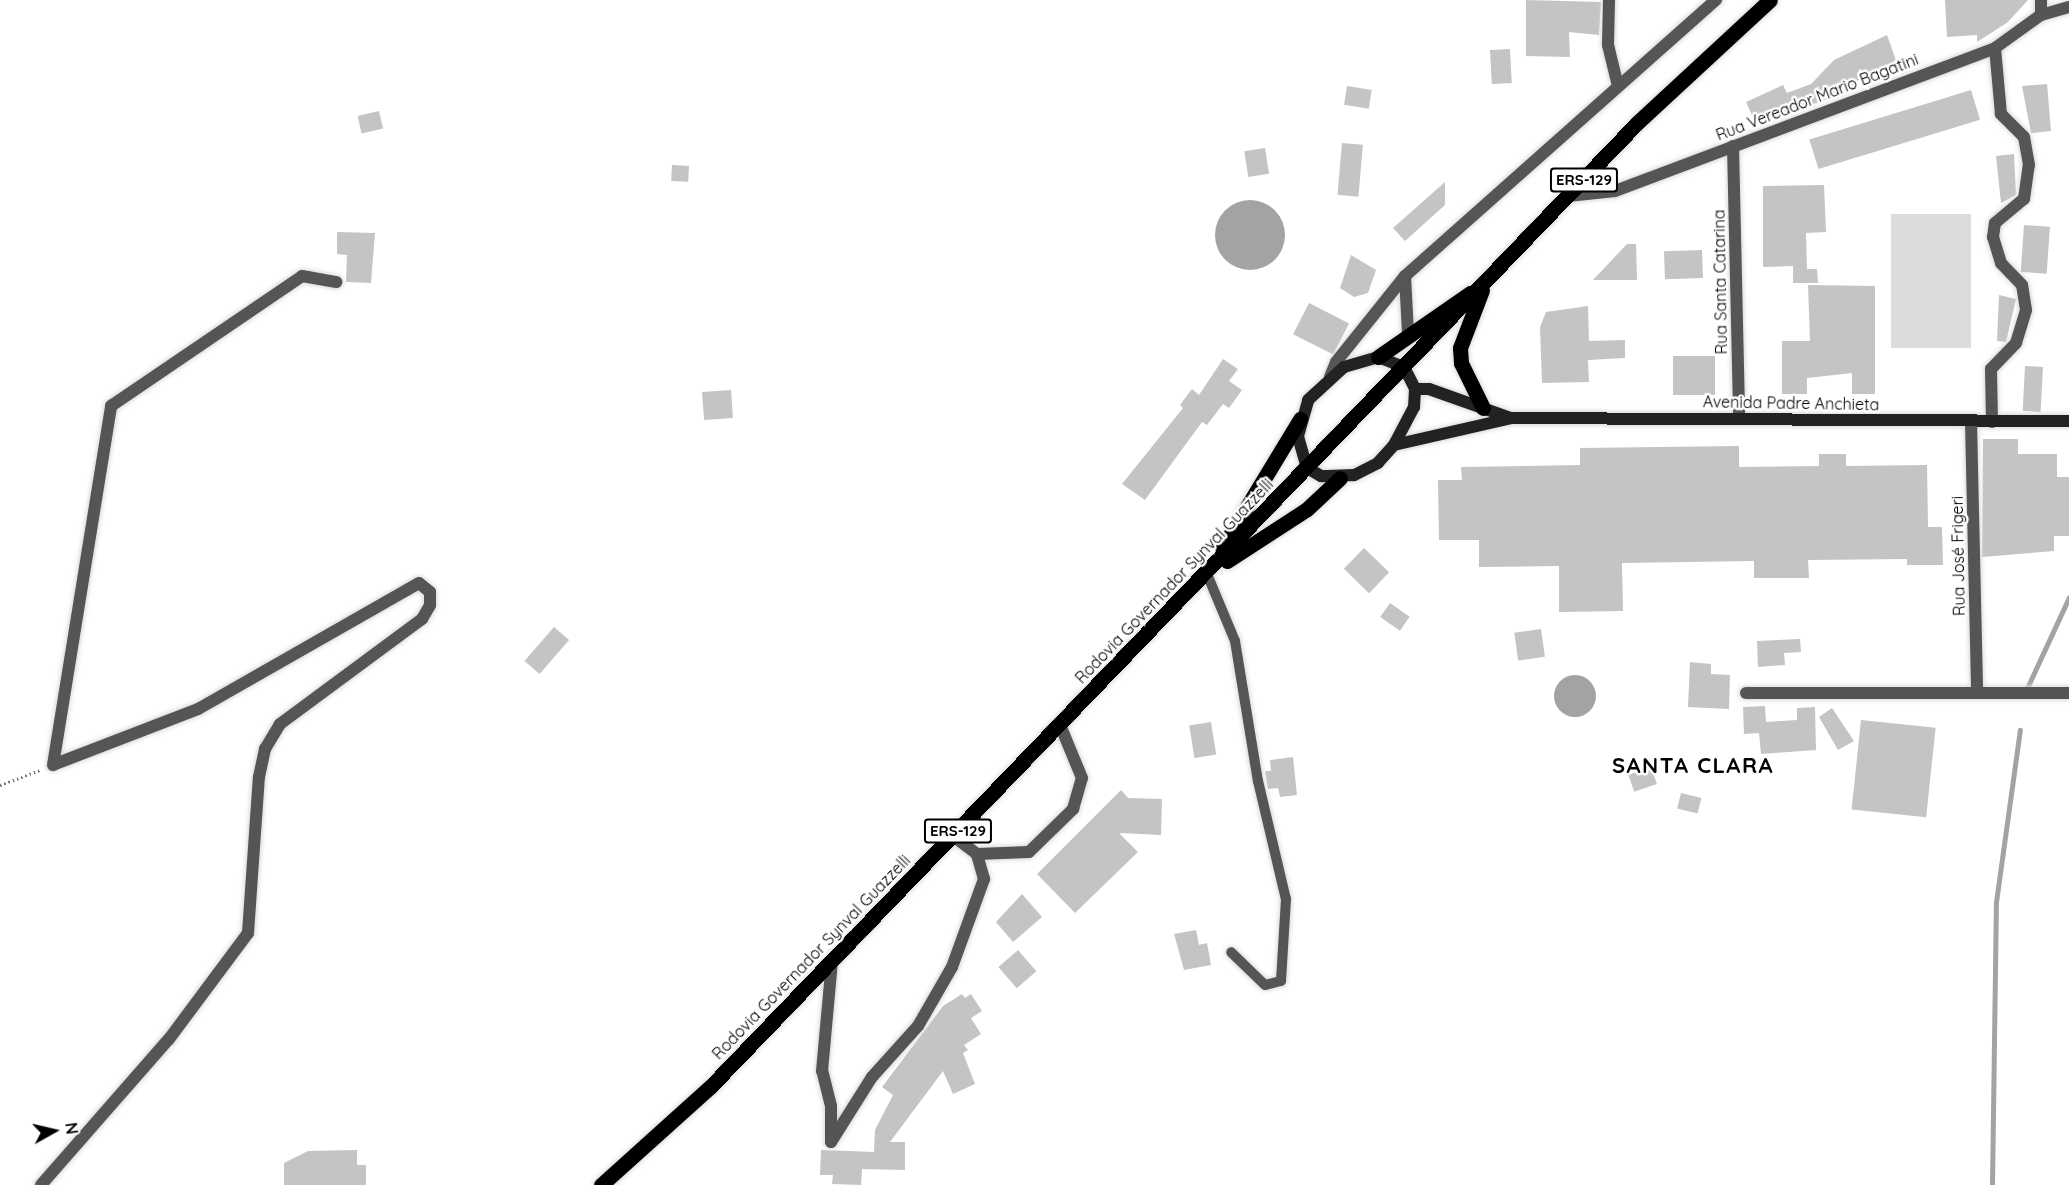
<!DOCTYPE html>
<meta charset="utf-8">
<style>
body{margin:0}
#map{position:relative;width:2069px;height:1185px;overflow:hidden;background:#fff;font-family:Quicksand,sans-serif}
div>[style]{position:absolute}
.green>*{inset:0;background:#dcdcdc;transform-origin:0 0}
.water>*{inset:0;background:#a3a3a3}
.round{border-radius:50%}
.stream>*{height:5px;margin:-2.5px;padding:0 2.5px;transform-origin:2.5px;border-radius:2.5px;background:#a3a3a3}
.building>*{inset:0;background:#c4c4c4;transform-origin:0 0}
.path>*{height:3px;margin-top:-1.5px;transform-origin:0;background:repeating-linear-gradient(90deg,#777 0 1.5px,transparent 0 4.5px)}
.roads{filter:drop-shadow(0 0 2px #dbdbdb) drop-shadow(0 0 2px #dbdbdb)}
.lane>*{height:10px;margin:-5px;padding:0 5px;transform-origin:5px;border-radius:5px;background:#555}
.street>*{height:12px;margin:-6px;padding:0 6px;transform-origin:6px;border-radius:6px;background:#555}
.secondary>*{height:12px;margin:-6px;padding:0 6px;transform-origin:6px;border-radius:6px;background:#222}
.primary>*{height:15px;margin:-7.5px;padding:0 7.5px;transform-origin:7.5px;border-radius:7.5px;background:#000}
span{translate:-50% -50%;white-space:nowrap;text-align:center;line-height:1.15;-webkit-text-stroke:5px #fff;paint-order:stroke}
.shield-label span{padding:2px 4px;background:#fff;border:2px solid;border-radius:4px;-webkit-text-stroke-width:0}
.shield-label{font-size:15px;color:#000;font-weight:700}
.street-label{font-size:16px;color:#000}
.district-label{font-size:22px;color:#000;font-weight:700;letter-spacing:1.5px}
.north{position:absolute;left:24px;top:1101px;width:60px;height:60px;-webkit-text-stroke:4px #fff;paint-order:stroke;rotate:82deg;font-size:16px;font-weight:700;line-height:24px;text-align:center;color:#000}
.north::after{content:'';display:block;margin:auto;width:21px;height:27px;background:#000;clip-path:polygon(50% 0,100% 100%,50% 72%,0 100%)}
</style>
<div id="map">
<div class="green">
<div style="left:1971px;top:214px;width:134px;height:80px;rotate:90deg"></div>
</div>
<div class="water">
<div class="round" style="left:1215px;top:200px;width:70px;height:70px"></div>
<div class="round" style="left:1554px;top:675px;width:42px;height:42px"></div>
</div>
<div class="stream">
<div style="left:2027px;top:688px;width:100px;rotate:-65.2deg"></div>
<div style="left:1992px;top:1185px;width:283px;rotate:-89.2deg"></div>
<div style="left:1996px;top:902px;width:174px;rotate:-82.1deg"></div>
</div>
<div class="building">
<div style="clip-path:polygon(1526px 0,1601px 2px,1599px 35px,1569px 32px,1570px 57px,1526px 56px)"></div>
<div style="clip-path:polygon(1945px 0,2028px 0,2008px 22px,1977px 42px,1977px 35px,1947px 37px)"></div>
<div style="clip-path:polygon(1887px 35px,1898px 66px,1854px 82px,1856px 89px,1756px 124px,1746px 102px,1783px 85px,1787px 93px,1811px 84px,1834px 60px)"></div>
<div style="left:1510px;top:49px;width:34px;height:20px;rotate:87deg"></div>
<div style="clip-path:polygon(2047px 84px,2051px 131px,2031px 133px,2022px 86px)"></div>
<div style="left:1347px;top:86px;width:25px;height:19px;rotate:9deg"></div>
<div style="left:1971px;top:90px;width:31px;height:169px;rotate:73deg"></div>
<div style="left:379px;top:111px;width:18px;height:22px;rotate:77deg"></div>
<div style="left:1342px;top:143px;width:21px;height:52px;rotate:5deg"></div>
<div style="left:1265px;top:148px;width:26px;height:21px;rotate:81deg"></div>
<div style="clip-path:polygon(2014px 154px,2016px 195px,2001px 203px,1996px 156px)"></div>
<div style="left:672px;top:165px;width:17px;height:16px;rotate:3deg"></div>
<div style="clip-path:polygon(1445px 182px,1445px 205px,1405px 241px,1393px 228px)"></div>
<div style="clip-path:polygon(1824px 185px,1826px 232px,1806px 233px,1807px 269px,1817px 269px,1818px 283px,1793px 283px,1793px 266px,1763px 267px,1763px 186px)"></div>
<div style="left:2024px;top:225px;width:26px;height:47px;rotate:4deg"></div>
<div style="clip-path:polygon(337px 232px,375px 233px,371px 283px,346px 282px,347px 255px,337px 254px)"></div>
<div style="clip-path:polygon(1627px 244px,1636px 244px,1637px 280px,1593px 280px)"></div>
<div style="left:1702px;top:250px;width:28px;height:38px;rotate:88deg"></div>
<div style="clip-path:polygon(1351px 255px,1376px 270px,1368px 293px,1354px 297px,1340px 288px)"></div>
<div style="clip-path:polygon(1808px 285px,1875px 286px,1875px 394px,1852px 394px,1852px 373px,1807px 378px,1807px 394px,1782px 394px,1782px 341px,1810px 341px)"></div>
<div style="clip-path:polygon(1999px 295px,2016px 299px,2006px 342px,1997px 341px)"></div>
<div style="left:1309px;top:303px;width:45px;height:35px;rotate:27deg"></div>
<div style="clip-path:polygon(1588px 306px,1589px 341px,1625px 340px,1625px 358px,1588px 360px,1589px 382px,1542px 383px,1540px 327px,1546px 312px)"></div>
<div style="left:1715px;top:356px;width:39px;height:42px;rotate:90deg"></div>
<div style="clip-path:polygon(1223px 359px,1238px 369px,1229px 381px,1242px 390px,1229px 408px,1223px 404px,1207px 425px,1202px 422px,1145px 500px,1122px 484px,1183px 408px,1180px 405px,1192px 389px,1199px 395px)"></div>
<div style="left:2025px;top:366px;width:18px;height:45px;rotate:3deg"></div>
<div style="left:731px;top:390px;width:28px;height:29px;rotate:86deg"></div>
<div style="clip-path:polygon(1983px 439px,2018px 439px,2018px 454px,2057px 454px,2057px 477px,2069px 477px,2069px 536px,2054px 536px,2054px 551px,1982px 557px)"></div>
<div style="clip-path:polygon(1739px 446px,1739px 467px,1819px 466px,1819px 454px,1846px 454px,1846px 466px,1927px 465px,1928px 527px,1942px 527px,1943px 565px,1907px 565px,1907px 559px,1808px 560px,1809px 578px,1754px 578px,1754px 561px,1622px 563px,1623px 611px,1559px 612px,1559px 566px,1479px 567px,1479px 540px,1439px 540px,1438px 480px,1462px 480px,1461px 467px,1580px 465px,1580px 448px)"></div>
<div style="left:1364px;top:548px;width:35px;height:29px;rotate:44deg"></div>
<div style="left:1390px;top:603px;width:24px;height:17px;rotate:35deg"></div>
<div style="left:554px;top:627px;width:20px;height:45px;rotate:41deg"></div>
<div style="left:1541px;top:629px;width:28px;height:27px;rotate:82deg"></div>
<div style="clip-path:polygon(1800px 639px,1801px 652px,1784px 653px,1785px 665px,1758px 667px,1757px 641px)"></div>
<div style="clip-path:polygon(1690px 662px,1711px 664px,1711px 674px,1730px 675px,1729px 709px,1688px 707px)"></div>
<div style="clip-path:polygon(1765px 706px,1766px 722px,1797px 720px,1797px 708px,1815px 707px,1816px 750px,1761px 754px,1759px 733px,1744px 734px,1743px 707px)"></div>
<div style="clip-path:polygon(1832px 708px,1854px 741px,1838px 750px,1819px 717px)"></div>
<div style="left:1861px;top:720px;width:75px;height:90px;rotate:6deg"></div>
<div style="left:1211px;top:722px;width:33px;height:22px;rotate:81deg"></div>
<div style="clip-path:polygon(1293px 757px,1297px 795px,1280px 797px,1278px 788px,1268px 789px,1265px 771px,1271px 771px,1270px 760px)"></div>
<div style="left:1651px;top:767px;width:18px;height:24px;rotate:71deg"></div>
<div style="clip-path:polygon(1121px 790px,1128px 798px,1162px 799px,1161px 835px,1119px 833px,1138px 852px,1075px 913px,1037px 874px)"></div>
<div style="left:1681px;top:793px;width:21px;height:16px;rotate:14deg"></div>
<div style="clip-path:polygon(1022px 894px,1042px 917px,1013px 942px,996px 922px)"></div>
<div style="clip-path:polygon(1196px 930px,1199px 945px,1207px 943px,1211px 965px,1184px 970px,1174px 934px)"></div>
<div style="left:1018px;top:950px;width:28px;height:26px;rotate:49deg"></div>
<div style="clip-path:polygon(962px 994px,965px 998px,971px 994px,982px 1011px,971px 1018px,981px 1034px,964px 1045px,968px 1050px,963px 1053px,975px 1084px,953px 1094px,943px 1071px,890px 1142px,905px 1142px,905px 1170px,862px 1169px,861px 1185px,832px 1184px,833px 1175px,820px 1175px,821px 1150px,874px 1152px,875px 1130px,893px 1095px,882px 1087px,943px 1006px)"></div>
<div style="clip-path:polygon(357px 1150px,357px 1165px,366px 1165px,366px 1185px,284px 1185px,284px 1163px,308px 1151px)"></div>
</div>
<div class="path">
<div style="left:0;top:785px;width:43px;rotate:-20.6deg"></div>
</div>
<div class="roads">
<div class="lane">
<div style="left:1207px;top:574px;width:73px;rotate:67.3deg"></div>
<div style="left:1235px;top:641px;width:142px;rotate:80.7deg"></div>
<div style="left:1258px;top:781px;width:121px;rotate:76.7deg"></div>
<div style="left:1286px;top:899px;width:82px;rotate:93.5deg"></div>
<div style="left:1281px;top:981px;width:16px;rotate:166deg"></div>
<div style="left:1265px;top:985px;width:47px;rotate:-135.9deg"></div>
</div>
<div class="street">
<div style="left:1609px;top:0;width:45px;rotate:91.3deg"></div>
<div style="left:1608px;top:45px;width:42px;rotate:76.3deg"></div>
<div style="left:2041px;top:15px;width:15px;rotate:-90deg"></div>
<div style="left:1733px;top:146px;width:272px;rotate:88.7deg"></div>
<div style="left:1568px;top:196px;width:47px;rotate:-6.1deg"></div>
<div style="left:1615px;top:191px;width:406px;rotate:-20.6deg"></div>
<div style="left:1995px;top:48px;width:57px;rotate:-35.7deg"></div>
<div style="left:2041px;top:15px;width:29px;rotate:-16deg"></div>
<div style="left:1405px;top:276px;width:57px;rotate:87deg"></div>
<div style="left:1330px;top:377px;width:16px;rotate:-68deg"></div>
<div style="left:1336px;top:362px;width:110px;rotate:-51.3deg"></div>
<div style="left:1405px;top:276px;width:416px;rotate:-41.6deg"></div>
<div style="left:1971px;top:422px;width:267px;rotate:88.7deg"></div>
<div style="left:1992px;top:422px;width:53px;rotate:-91.1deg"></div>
<div style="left:1991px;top:369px;width:36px;rotate:-46deg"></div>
<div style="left:2016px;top:343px;width:34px;rotate:-73deg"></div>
<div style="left:2026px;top:310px;width:25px;rotate:-99deg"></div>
<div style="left:2022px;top:285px;width:30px;rotate:-134deg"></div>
<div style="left:2001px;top:263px;width:27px;rotate:-107deg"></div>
<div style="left:1993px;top:237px;width:14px;rotate:-82deg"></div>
<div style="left:1995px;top:223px;width:38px;rotate:-40deg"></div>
<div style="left:2024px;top:199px;width:34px;rotate:-82deg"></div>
<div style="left:2029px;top:165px;width:28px;rotate:-100deg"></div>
<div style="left:2024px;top:137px;width:33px;rotate:-135deg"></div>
<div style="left:2001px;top:114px;width:66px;rotate:-95.2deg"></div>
<div style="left:1746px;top:693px;width:323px"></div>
<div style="left:53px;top:765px;width:364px;rotate:-80.8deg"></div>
<div style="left:111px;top:406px;width:231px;rotate:-34.2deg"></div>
<div style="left:302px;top:276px;width:35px;rotate:10deg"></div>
<div style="left:953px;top:836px;width:30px;rotate:37deg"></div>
<div style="left:977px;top:854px;width:52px;rotate:-2.2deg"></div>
<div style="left:1029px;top:852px;width:62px;rotate:-44.3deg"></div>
<div style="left:1073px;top:809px;width:32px;rotate:-74deg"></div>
<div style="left:1082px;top:778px;width:57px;rotate:-112.5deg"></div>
<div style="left:831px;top:1142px;width:77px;rotate:-57.8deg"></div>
<div style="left:872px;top:1077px;width:69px;rotate:-48deg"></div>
<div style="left:918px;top:1026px;width:68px;rotate:-60deg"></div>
<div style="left:952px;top:967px;width:94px;rotate:-70deg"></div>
<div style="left:984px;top:879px;width:26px;rotate:-106deg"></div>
<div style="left:831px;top:1142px;width:36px;rotate:-90deg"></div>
<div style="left:831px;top:1106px;width:36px;rotate:-104deg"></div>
<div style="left:822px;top:1071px;width:109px;rotate:-84.8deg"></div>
<div style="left:41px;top:1185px;width:194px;rotate:-48.8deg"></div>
<div style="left:169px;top:1039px;width:132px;rotate:-53.3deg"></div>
<div style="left:248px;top:933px;width:156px;rotate:-86deg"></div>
<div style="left:259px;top:777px;width:29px;rotate:-78deg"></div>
<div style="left:265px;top:749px;width:29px;rotate:-59deg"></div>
<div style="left:280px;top:724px;width:177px;rotate:-36.5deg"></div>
<div style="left:422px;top:619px;width:16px;rotate:-60deg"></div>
<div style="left:430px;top:605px;width:13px;rotate:-90deg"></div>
<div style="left:430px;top:592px;width:14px;rotate:-141deg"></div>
<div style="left:419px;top:583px;width:254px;rotate:150.3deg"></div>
<div style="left:198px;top:709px;width:155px;rotate:158.9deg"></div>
</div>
<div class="secondary">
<div style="left:1378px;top:357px;width:28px;rotate:21deg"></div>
<div style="left:1404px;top:367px;width:25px;rotate:63deg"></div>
<div style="left:1415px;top:389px;width:18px;rotate:93deg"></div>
<div style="left:1414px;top:407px;width:43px;rotate:117.8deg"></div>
<div style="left:1394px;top:445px;width:24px;rotate:132deg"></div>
<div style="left:1378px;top:463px;width:27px;rotate:153deg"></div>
<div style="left:1354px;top:475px;width:33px;rotate:178deg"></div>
<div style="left:1321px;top:476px;width:16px;rotate:-150deg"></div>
<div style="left:1307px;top:468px;width:33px;rotate:-106deg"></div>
<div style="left:1298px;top:436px;width:37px;rotate:-74deg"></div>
<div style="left:1308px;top:400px;width:49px;rotate:-42.5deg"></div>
<div style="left:1344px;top:367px;width:35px;rotate:-16deg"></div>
<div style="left:1415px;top:389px;width:14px"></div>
<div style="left:1429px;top:389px;width:87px;rotate:19.5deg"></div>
<div style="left:1394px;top:445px;width:121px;rotate:-12.9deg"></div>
<div style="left:1512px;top:418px;width:557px;rotate:0.31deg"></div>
</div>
<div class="primary">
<div style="left:1482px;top:290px;width:62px;rotate:110.8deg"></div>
<div style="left:1460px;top:348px;width:15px;rotate:86deg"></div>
<div style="left:1461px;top:363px;width:50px;rotate:63.9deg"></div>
<div style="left:1378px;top:357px;width:112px;rotate:-34.8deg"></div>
<div style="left:1222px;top:548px;width:151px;rotate:-58.8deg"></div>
<div style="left:1227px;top:561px;width:95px;rotate:-33deg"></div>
<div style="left:1307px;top:509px;width:45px;rotate:-43.2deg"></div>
<div style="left:601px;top:1185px;width:147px;rotate:-42deg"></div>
<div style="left:710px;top:1087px;width:1337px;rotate:-46.12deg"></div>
<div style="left:1637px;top:123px;width:181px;rotate:-42.8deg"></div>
</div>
</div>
<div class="shield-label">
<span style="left:1584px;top:180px">ERS-129</span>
<span style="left:958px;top:831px">ERS-129</span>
</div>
<div class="street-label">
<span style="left:1817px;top:97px;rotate:-21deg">Rua Vereador Mario Bagatini</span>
<span style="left:1720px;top:282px;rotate:-91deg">Rua Santa Catarina</span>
<span style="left:1791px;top:403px;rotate:1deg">Avenida Padre Anchieta</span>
<span style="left:1958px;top:556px;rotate:-91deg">Rua José Frigeri</span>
<span style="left:1174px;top:581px;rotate:-46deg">Rodovia Governador Synval Guazzelli</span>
<span style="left:811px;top:957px;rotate:-46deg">Rodovia Governador Synval Guazzelli</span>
</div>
<div class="district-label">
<span style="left:1693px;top:766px">SANTA CLARA</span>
</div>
<div class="north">N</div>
</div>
